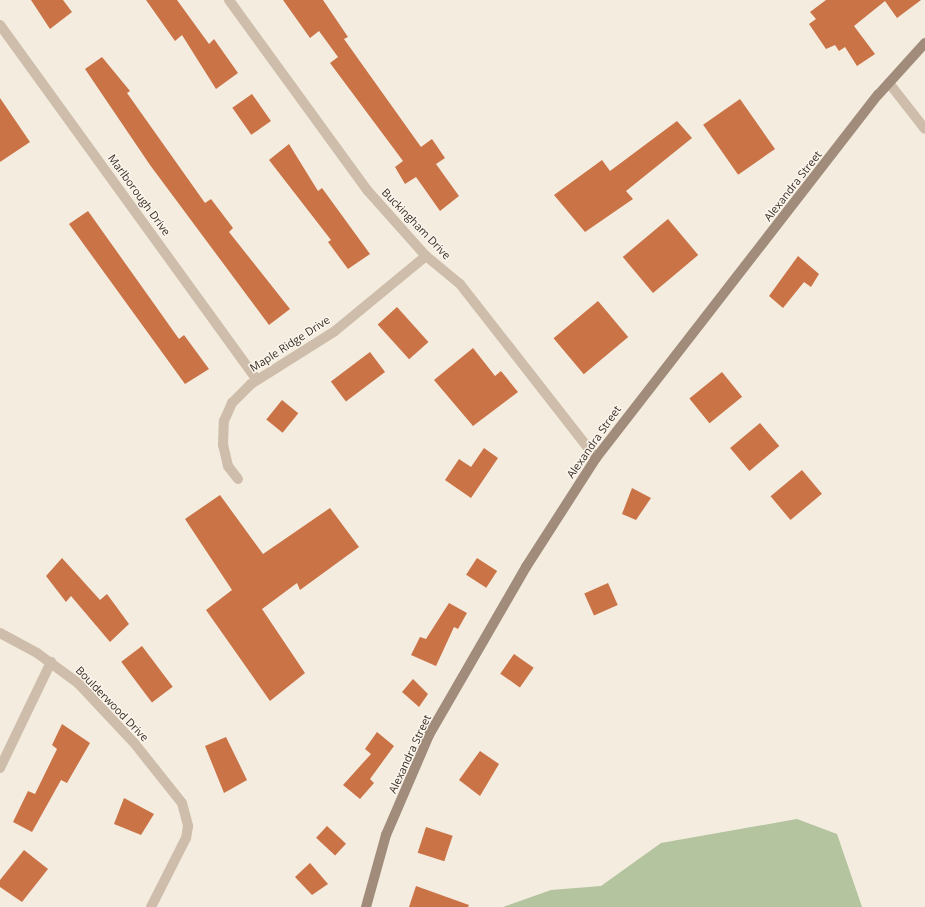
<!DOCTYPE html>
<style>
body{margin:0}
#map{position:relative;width:925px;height:907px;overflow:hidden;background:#f4ecdf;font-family:"Open Sans",sans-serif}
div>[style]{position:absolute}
.green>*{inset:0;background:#b3c49e}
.building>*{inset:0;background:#ca7347;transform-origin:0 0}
.street>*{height:10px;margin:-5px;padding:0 5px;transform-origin:5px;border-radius:5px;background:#cdbdaa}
.secondary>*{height:10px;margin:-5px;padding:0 5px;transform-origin:5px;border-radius:5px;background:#a18c7b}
span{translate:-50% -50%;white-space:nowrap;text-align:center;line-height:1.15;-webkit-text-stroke:3px #fbf5ec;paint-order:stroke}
.street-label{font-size:11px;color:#3a302a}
</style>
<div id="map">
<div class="green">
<div style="clip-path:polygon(797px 819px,837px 834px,862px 907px,503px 907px,551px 890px,601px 886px,661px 843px)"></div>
</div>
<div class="building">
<div style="clip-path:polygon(31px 0,63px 0,72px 12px,50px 29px)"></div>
<div style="clip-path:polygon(146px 0,177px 0,209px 44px,214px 39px,238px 73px,216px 89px,182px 35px,175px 41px)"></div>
<div style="clip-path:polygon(283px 0,323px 0,348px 37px,344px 39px,421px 147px,432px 139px,445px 158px,436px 164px,459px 196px,440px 211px,416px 177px,405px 184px,395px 167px,403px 161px,330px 63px,338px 57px,319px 31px,310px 38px)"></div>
<div style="clip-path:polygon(826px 0,921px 0,897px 18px,885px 1px,854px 26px,875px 54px,857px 66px,845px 47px,839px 51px,835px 45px,826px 49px,809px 24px,816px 19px,810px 12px)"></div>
<div style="clip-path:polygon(102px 57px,130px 91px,127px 93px,205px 203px,211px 199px,233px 228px,229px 232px,290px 309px,269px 325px,150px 165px,85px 69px)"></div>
<div style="left:252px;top:94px;width:33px;height:24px;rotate:55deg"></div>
<div style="clip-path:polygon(0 98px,30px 142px,0 162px)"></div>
<div style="left:740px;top:99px;width:61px;height:45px;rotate:55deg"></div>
<div style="clip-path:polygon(677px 121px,692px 138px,626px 191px,633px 199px,585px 232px,554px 195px,602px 160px,610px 171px)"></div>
<div style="clip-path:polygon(289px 144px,318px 191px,322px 188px,370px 254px,348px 269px,328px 242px,331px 240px,269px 160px)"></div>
<div style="clip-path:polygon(88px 211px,179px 339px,184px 335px,209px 369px,185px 384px,69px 224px)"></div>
<div style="left:668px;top:219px;width:47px;height:59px;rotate:50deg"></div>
<div style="clip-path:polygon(798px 256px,819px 274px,811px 287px,804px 282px,783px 308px,769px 296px)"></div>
<div style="left:598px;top:301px;width:47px;height:58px;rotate:50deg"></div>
<div style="left:397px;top:307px;width:47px;height:26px;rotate:48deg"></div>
<div style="clip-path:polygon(473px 348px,495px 376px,501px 371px,518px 392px,473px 426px,434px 380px)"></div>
<div style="left:370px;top:352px;width:25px;height:49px;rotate:53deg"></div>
<div style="left:722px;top:372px;width:32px;height:42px;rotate:51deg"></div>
<div style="left:282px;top:400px;width:21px;height:25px;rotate:39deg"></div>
<div style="left:760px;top:423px;width:30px;height:39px;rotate:50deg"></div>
<div style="clip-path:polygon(484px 448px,498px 458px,471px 498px,445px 480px,459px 459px,471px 467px)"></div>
<div style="left:802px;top:470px;width:31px;height:41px;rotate:50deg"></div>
<div style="clip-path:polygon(632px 488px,651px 498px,636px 520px,622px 514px)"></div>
<div style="clip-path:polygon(220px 495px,263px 554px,330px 508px,359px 547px,300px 590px,297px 583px,262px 609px,305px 673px,270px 701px,206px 610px,232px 590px,185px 519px)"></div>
<div style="clip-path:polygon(62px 558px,100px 600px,107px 594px,129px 624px,110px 642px,71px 596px,66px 602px,46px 576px)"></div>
<div style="left:477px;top:558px;width:24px;height:20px;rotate:33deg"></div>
<div style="left:608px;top:583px;width:24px;height:26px;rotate:66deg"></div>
<div style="clip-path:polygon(449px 603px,467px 613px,458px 629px,454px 627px,436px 666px,411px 655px,420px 637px,426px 639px)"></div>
<div style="left:142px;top:646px;width:51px;height:26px;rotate:53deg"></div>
<div style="left:514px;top:654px;width:24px;height:24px;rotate:35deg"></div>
<div style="clip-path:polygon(413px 679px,428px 694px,419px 707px,402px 692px)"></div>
<div style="clip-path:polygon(62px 724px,90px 743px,67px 783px,61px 780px,32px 832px,13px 822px,28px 791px,35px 794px,57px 749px,52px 745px)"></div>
<div style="clip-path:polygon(377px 732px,394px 746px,370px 779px,374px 783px,360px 799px,343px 785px,371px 754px,365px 749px)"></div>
<div style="clip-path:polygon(226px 737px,247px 780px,224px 793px,205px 746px)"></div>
<div style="clip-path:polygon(480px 751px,499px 764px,480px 796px,459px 780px)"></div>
<div style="clip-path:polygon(124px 798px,154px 814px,141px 835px,114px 824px)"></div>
<div style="left:327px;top:826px;width:26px;height:16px;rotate:43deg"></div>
<div style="left:426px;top:827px;width:28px;height:27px;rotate:18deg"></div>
<div style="clip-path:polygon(24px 850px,48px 869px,22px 902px,0 887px,0 880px)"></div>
<div style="clip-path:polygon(310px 863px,328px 884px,312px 895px,295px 877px)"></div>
<div style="clip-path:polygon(416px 886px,469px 905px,468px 907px,409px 907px)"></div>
</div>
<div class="street">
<div style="left:229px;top:0;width:236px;rotate:54deg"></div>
<div style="left:368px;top:191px;width:87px;rotate:48.3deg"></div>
<div style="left:426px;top:256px;width:44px;rotate:39.5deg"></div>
<div style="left:460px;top:284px;width:221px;rotate:52deg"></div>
<div style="left:0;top:25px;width:438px;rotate:54.1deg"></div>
<div style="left:889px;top:83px;width:58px;rotate:52deg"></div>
<div style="left:238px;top:479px;width:16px;rotate:-128deg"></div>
<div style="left:228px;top:466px;width:22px;rotate:-103deg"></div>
<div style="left:223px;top:445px;width:24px;rotate:-88deg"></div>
<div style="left:224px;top:421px;width:20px;rotate:-66deg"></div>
<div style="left:232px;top:403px;width:27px;rotate:-45deg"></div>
<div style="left:251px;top:384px;width:99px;rotate:-32.2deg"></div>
<div style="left:335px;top:331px;width:118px;rotate:-39.5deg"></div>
<div style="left:0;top:633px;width:42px;rotate:28.4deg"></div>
<div style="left:37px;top:653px;width:51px;rotate:36.2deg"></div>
<div style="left:78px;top:683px;width:83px;rotate:46.9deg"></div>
<div style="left:135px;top:744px;width:75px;rotate:51.5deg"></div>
<div style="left:182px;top:803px;width:24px;rotate:75deg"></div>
<div style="left:188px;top:826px;width:12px;rotate:99deg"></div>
<div style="left:186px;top:838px;width:77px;rotate:116.9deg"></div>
<div style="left:0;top:768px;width:118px;rotate:-64.3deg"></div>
</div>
<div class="secondary">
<div style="left:366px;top:907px;width:75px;rotate:-74.5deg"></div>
<div style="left:386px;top:835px;width:109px;rotate:-66.7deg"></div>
<div style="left:429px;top:735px;width:194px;rotate:-60deg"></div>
<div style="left:526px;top:567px;width:130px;rotate:-57.3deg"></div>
<div style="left:596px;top:458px;width:460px;rotate:-52.2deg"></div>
<div style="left:878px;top:95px;width:70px;rotate:-47.9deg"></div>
</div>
<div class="street-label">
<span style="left:793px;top:186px;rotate:-52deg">Alexandra Street</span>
<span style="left:139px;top:195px;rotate:54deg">Marlborough Drive</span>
<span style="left:416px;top:224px;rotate:46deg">Buckingham Drive</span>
<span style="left:290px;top:344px;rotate:-33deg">Maple Ridge Drive</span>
<span style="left:594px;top:442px;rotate:-55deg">Alexandra Street</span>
<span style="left:112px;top:704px;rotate:46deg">Boulderwood Drive</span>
<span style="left:410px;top:754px;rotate:-65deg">Alexandra Street</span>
</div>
</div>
